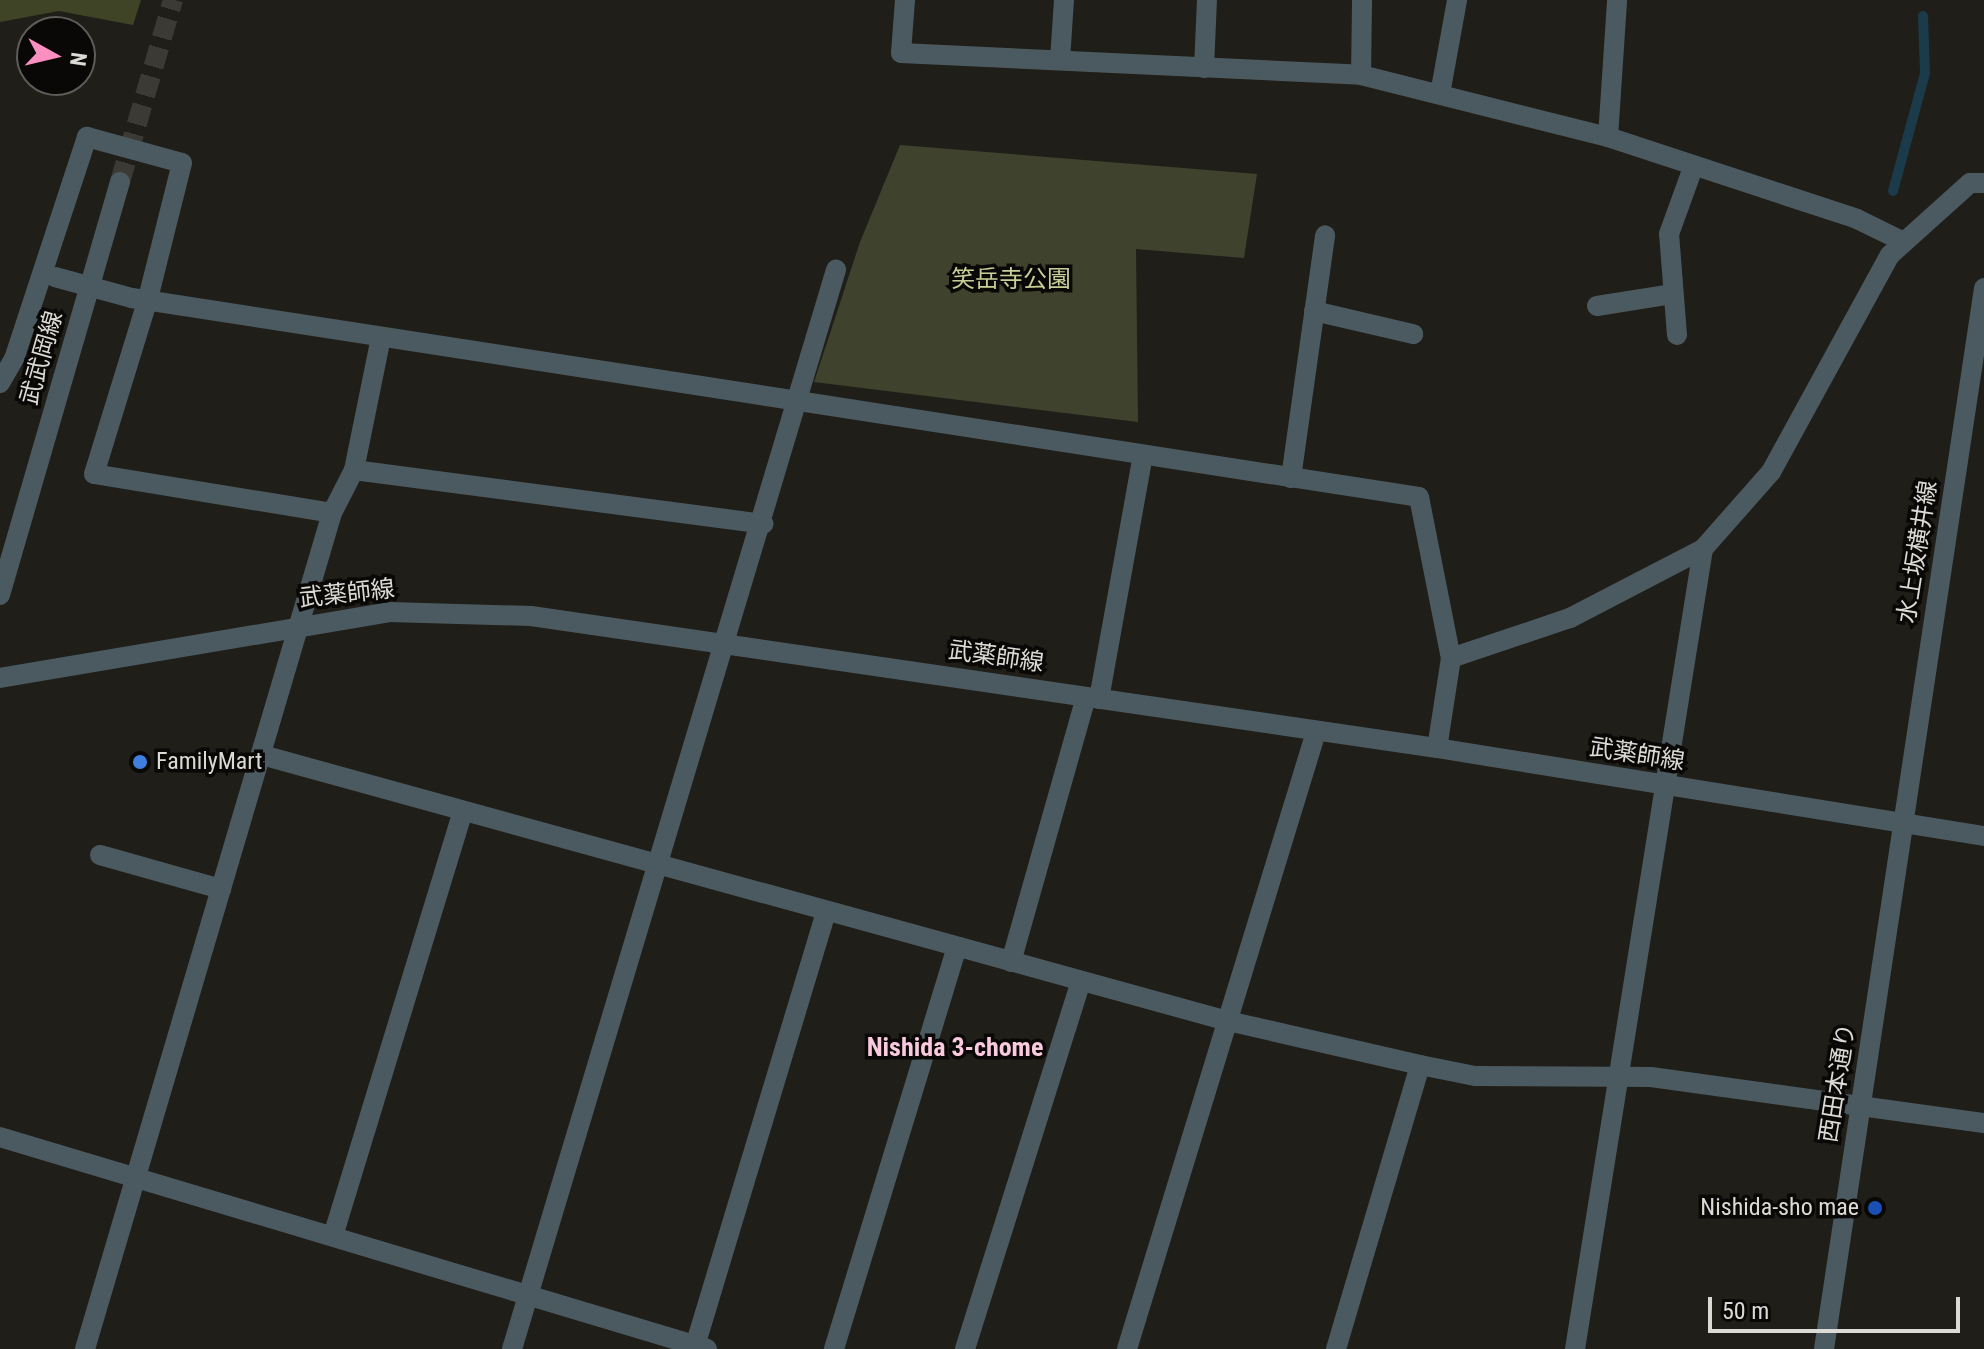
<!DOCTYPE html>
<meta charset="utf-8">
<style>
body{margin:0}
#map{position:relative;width:1984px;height:1349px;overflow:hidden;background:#201e18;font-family:"Roboto Condensed","Noto Sans JP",sans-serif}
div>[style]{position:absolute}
.green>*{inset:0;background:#3f422d}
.forest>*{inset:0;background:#404427}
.stream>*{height:10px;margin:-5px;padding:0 5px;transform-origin:5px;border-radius:5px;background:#1b3b4a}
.minor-tunnel>*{height:20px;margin-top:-10px;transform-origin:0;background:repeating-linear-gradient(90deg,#3c3a34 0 20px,transparent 0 30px)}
.minor>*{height:20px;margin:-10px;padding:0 10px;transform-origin:10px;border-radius:10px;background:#4b5a60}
.minor-bridge>*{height:20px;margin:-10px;padding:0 10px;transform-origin:10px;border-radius:10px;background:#4b5a60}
.dots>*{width:22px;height:22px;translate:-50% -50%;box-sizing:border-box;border:4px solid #090806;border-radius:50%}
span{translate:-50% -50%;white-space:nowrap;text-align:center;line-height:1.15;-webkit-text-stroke:7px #090806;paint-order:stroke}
.park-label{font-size:24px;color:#c7cf96}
.street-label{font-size:24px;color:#dbdad6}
.poi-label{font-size:24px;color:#dbdad6}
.left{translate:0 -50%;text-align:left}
.right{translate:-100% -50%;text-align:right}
.neighbourhood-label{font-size:26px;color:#f9c9dd;font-weight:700}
.north{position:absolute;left:16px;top:16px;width:80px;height:80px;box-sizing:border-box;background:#090806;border:2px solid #5d5c59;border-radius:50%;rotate:98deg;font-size:22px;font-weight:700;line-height:32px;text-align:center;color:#dbdad6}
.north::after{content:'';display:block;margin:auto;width:28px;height:36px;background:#fc8fc2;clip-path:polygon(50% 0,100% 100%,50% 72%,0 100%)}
.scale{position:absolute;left:1708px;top:1297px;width:252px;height:36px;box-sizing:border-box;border:4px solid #dbdad6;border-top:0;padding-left:10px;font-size:24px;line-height:28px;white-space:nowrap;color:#dbdad6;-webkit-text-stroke:6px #090806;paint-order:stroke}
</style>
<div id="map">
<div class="green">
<div style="clip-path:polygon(900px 145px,1257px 174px,1244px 258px,1136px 249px,1138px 422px,814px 382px,860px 242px)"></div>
</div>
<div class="forest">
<div style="clip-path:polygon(0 0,141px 0,133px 25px,59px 11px,0 22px)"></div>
</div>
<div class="stream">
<div style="left:1893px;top:191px;width:122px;rotate:-74.8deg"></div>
<div style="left:1925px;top:73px;width:57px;rotate:-92deg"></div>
</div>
<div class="minor-tunnel">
<div style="left:120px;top:182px;width:190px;rotate:-73.8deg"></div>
</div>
<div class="minor">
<div style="left:905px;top:0;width:53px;rotate:94.3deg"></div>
<div style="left:901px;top:53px;width:461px;rotate:2.7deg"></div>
<div style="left:1361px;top:75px;width:255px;rotate:14.1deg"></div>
<div style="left:1608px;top:137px;width:262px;rotate:18.2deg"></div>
<div style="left:1857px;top:219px;width:52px;rotate:26.1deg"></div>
<div style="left:1060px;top:60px;width:60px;rotate:-86.2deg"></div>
<div style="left:1204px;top:68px;width:68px;rotate:-87.5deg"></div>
<div style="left:1361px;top:75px;width:75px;rotate:-89.2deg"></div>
<div style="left:1440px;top:94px;width:96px;rotate:-79.7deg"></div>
<div style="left:1608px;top:137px;width:137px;rotate:-86.2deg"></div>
<div style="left:132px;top:298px;width:1302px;rotate:8.79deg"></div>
<div style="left:1419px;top:497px;width:164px;rotate:78.8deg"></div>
<div style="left:1451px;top:658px;width:91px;rotate:98.8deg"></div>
<div style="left:1597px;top:306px;width:77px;rotate:-9deg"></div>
<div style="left:1314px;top:311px;width:102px;rotate:13.1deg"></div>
<div style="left:1677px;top:335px;width:101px;rotate:-94.5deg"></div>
<div style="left:1669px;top:234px;width:73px;rotate:-70.1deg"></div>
<div style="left:0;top:383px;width:28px;rotate:-60deg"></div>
<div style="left:14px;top:359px;width:234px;rotate:-71.8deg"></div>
<div style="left:87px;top:137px;width:98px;rotate:15.3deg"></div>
<div style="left:182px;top:163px;width:143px;rotate:104.1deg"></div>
<div style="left:147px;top:302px;width:180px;rotate:107.1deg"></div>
<div style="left:94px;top:474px;width:241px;rotate:9.3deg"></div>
<div style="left:354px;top:470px;width:413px;rotate:7.5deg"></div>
<div style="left:1291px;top:478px;width:245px;rotate:-82deg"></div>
<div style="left:0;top:595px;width:430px;rotate:-73.8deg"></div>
<div style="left:1451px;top:658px;width:126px;rotate:-18.6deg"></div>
<div style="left:1570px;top:618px;width:150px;rotate:-27.4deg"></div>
<div style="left:1703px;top:549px;width:103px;rotate:-48.6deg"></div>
<div style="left:1771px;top:472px;width:247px;rotate:-61.3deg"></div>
<div style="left:1890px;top:255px;width:108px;rotate:-42deg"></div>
<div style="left:1970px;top:183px;width:14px"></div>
<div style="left:0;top:678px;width:395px;rotate:-9.6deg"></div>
<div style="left:389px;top:612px;width:142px;rotate:1.6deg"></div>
<div style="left:531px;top:616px;width:916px;rotate:8.29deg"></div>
<div style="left:1437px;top:748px;width:554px;rotate:9.14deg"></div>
<div style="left:1099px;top:699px;width:248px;rotate:-79.8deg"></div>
<div style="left:262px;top:755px;width:1002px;rotate:15.4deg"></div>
<div style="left:1228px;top:1021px;width:197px;rotate:12.9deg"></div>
<div style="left:1420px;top:1065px;width:56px;rotate:11.3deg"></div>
<div style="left:1475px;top:1076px;width:176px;rotate:0.3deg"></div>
<div style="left:1651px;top:1077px;width:336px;rotate:7.9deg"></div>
<div style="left:100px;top:855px;width:126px;rotate:15.7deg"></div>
<div style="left:1011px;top:962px;width:275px;rotate:-74.2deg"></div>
<div style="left:0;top:1137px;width:738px;rotate:16.69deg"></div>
<div style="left:333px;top:1236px;width:443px;rotate:-73deg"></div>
<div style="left:695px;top:1346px;width:454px;rotate:-73.2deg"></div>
<div style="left:85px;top:1349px;width:872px;rotate:-73.54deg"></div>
<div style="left:332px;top:513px;width:48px;rotate:-62.9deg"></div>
<div style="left:354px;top:470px;width:136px;rotate:-78.5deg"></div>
<div style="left:512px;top:1349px;width:1127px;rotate:-73.29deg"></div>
<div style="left:834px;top:1349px;width:420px;rotate:-73deg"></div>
<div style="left:965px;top:1349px;width:386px;rotate:-72.5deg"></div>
<div style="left:1127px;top:1349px;width:645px;rotate:-72.97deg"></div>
<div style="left:1336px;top:1349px;width:296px;rotate:-73.5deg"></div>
<div style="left:1575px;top:1349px;width:810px;rotate:-80.91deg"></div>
<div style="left:1824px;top:1349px;width:1073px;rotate:-81.42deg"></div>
</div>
<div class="minor-bridge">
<div style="left:55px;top:277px;width:80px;rotate:15.3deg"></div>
</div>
<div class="dots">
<div style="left:140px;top:762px;background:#3f7fe0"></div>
<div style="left:1875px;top:1208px;background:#1a4fb4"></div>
</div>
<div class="park-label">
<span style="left:1011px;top:280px">笑岳寺公園</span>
</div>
<div class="street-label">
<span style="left:42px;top:358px;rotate:-74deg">武武岡線</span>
<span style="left:1918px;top:552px;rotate:-81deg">水上坂横井線</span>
<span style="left:347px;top:594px;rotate:-6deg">武薬師線</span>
<span style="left:996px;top:657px;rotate:8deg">武薬師線</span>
<span style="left:1637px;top:755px;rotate:9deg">武薬師線</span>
<span style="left:1838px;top:1083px;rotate:-81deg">西田本通り</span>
</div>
<div class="poi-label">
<span class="left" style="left:156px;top:762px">FamilyMart</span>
<span class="right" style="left:1859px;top:1208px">Nishida-sho mae</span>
</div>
<div class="neighbourhood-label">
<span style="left:955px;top:1048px">Nishida 3-chome</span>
</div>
<div class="north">N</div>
<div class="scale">50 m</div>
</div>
